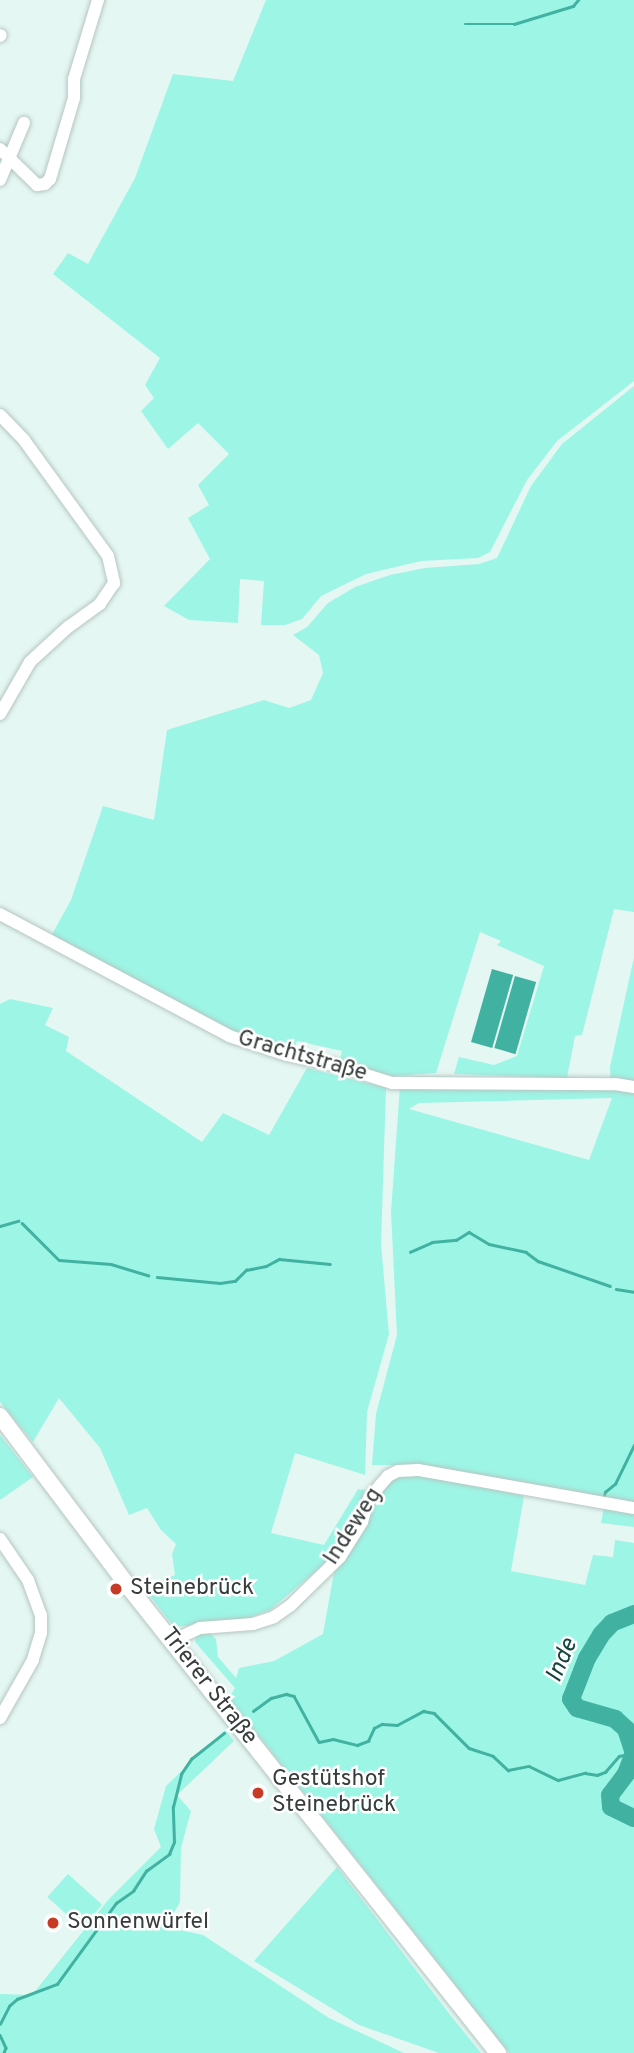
<!DOCTYPE html>
<meta charset="utf-8">
<style>
body{margin:0}
#map{position:relative;width:634px;height:2053px;overflow:hidden;background:#e5f7f3;font-family:Overpass,sans-serif}
div>[style]{position:absolute}
.green>*{inset:0;background:#9df5e5;transform-origin:0 0}
.water>*{inset:0;background:#41b2a1;transform-origin:0 0}
.stream>*{height:2.5px;margin:-1.25px;padding:0 1.25px;transform-origin:1.25px;border-radius:1.25px;background:#41b2a1}
.river>*{height:18px;margin:-9px;padding:0 9px;transform-origin:9px;border-radius:9px;background:#41b2a1}
.roads{filter:drop-shadow(0 0 2px #b5c6c2) drop-shadow(0 0 2px #b5c6c2)}
.minor>*{height:12px;margin:-6px;padding:0 6px;transform-origin:6px;border-radius:6px;background:#fff}
.secondary>*{height:16px;margin:-8px;padding:0 8px;transform-origin:8px;border-radius:8px;background:#fff}
.dots>*{width:19px;height:19px;translate:-50% -50%;box-sizing:border-box;border:4px solid #fff;border-radius:50%}
span{translate:-50% -50%;white-space:nowrap;text-align:center;line-height:1.15;-webkit-text-stroke:5px #fff;paint-order:stroke}
.street-label{font-size:23px;color:#363d3c}
.poi-label{font-size:23px;color:#363d3c}
.left{translate:0 -50%;text-align:left}
.water-label{font-size:24px;color:#14453e;font-style:italic}
</style>
<div id="map">
<div class="green">
<div style="clip-path:polygon(266px 0,634px 0,634px 381px,557px 441px,527px 480px,490px 552px,478px 558px,421px 561px,366px 574px,321px 596px,302px 619px,285px 625px,261px 625px,264px 581px,240px 579px,238px 623px,189px 620px,164px 606px,210px 559px,188px 518px,209px 505px,198px 485px,229px 454px,198px 423px,168px 449px,141px 411px,154px 398px,145px 385px,160px 358px,53px 274px,68px 253px,88px 264px,135px 178px,173px 74px,233px 81px)"></div>
<div style="clip-path:polygon(634px 386px,634px 912px,614px 909px,582px 1035px,575px 1036px,567px 1078px,454px 1074px,459px 1057px,494px 1065px,517px 1056px,544px 966px,497px 945px,501px 941px,480px 932px,436px 1073px,393px 1076px,339px 1064px,342px 1051px,297px 1041px,293px 1054px,230px 1034px,50px 938px,71px 900px,103px 806px,154px 820px,167px 730px,264px 700px,289px 708px,311px 700px,323px 673px,319px 655px,293px 635px,307px 627px,328px 603px,355px 587px,390px 575px,425px 568px,479px 564px,497px 558px,531px 486px,562px 444px)"></div>
<div style="clip-path:polygon(evenodd,634px 957px,634px 1527px,601px 1523px,604px 1507px,400px 1465px,372px 1465px,376px 1414px,397px 1335px,391px 1212px,400px 1086px,611px 1088px,610px 1067px,634px 957px,612px 1098px,589px 1160px,409px 1109px,419px 1103px,612px 1098px)"></div>
<div style="clip-path:polygon(10px 999px,53px 1008px,45px 1025px,69px 1037px,66px 1051px,202px 1142px,223px 1113px,269px 1135px,307px 1068px,386px 1088px,381px 1244px,389px 1334px,367px 1412px,365px 1475px,295px 1453px,271px 1533px,324px 1545px,358px 1489px,365px 1490px,361px 1522px,336px 1554px,270px 1610px,245px 1619px,174px 1627px,144px 1588px,175px 1575px,172px 1554px,176px 1544px,161px 1530px,147px 1508px,129px 1515px,100px 1448px,59px 1398px,33px 1442px,0 1402px,0 1004px)"></div>
<div style="clip-path:polygon(0 1435px,33px 1477px,0 1500px)"></div>
<div style="clip-path:polygon(422px 1474px,524px 1496px,511px 1571px,585px 1585px,593px 1555px,613px 1557px,615px 1540px,634px 1543px,634px 2053px,509px 2053px,229px 1698px,235px 1688px,195px 1642px,197px 1632px,207px 1630px,216px 1639px,218px 1657px,236px 1678px,239px 1668px,274px 1661px,323px 1634px,334px 1572px,351px 1552px,379px 1492px,398px 1476px)"></div>
<div style="clip-path:polygon(225px 1730px,234px 1741px,177px 1795px,191px 1811px,181px 1848px,180px 1902px,166px 1927px,203px 1935px,329px 2018px,404px 2053px,0 2053px,0 1994px,32px 1995px,108px 1900px,161px 1847px,154px 1829px,166px 1786px)"></div>
<div style="clip-path:polygon(337px 1867px,451px 2016px,481px 2053px,439px 2053px,359px 2025px,254px 1961px)"></div>
<div style="left:68px;top:1874px;width:46px;height:31px;rotate:42deg"></div>
</div>
<div class="water">
<div style="left:492px;top:969px;width:22px;height:76px;rotate:16deg"></div>
<div style="left:515px;top:976px;width:22px;height:75px;rotate:16deg"></div>
</div>
<div class="stream">
<div style="left:465px;top:24px;width:49px"></div>
<div style="left:514px;top:24px;width:62px;rotate:-17deg"></div>
<div style="left:573px;top:6px;width:8px;rotate:-50deg"></div>
<div style="left:22px;top:1223px;width:52px;rotate:45deg"></div>
<div style="left:59px;top:1260px;width:52px;rotate:4.4deg"></div>
<div style="left:111px;top:1264px;width:39px;rotate:17deg"></div>
<div style="left:0;top:1226px;width:19px;rotate:-16deg"></div>
<div style="left:410px;top:1252px;width:24px;rotate:-24deg"></div>
<div style="left:432px;top:1242px;width:24px;rotate:-5deg"></div>
<div style="left:456px;top:1240px;width:15px;rotate:-32deg"></div>
<div style="left:469px;top:1232px;width:23px;rotate:31deg"></div>
<div style="left:489px;top:1244px;width:38px;rotate:12deg"></div>
<div style="left:526px;top:1252px;width:15px;rotate:37deg"></div>
<div style="left:538px;top:1261px;width:76px;rotate:19.1deg"></div>
<div style="left:157px;top:1277px;width:63px;rotate:5.4deg"></div>
<div style="left:220px;top:1283px;width:15px;rotate:-8deg"></div>
<div style="left:235px;top:1281px;width:16px;rotate:-45deg"></div>
<div style="left:246px;top:1270px;width:20px;rotate:-11deg"></div>
<div style="left:266px;top:1266px;width:15px;rotate:-28deg"></div>
<div style="left:279px;top:1259px;width:51px;rotate:5.6deg"></div>
<div style="left:616px;top:1289px;width:18px;rotate:9deg"></div>
<div style="left:603px;top:1499px;width:7px;rotate:-74deg"></div>
<div style="left:605px;top:1492px;width:13px;rotate:-39deg"></div>
<div style="left:615px;top:1484px;width:43px;rotate:-64deg"></div>
<div style="left:253px;top:1711px;width:22px;rotate:-36deg"></div>
<div style="left:271px;top:1698px;width:16px;rotate:-15deg"></div>
<div style="left:286px;top:1694px;width:8px;rotate:14deg"></div>
<div style="left:294px;top:1696px;width:52px;rotate:61.5deg"></div>
<div style="left:319px;top:1742px;width:14px;rotate:-12deg"></div>
<div style="left:333px;top:1739px;width:25px;rotate:14deg"></div>
<div style="left:357px;top:1745px;width:12px;rotate:-20deg"></div>
<div style="left:368px;top:1741px;width:14px;rotate:-65deg"></div>
<div style="left:374px;top:1728px;width:9px;rotate:-27deg"></div>
<div style="left:382px;top:1724px;width:15px;rotate:4deg"></div>
<div style="left:397px;top:1725px;width:30px;rotate:-28deg"></div>
<div style="left:423px;top:1711px;width:11px;rotate:10deg"></div>
<div style="left:434px;top:1713px;width:49px;rotate:45deg"></div>
<div style="left:469px;top:1748px;width:25px;rotate:18deg"></div>
<div style="left:493px;top:1756px;width:21px;rotate:43deg"></div>
<div style="left:508px;top:1770px;width:21px;rotate:-11deg"></div>
<div style="left:529px;top:1766px;width:32px;rotate:26deg"></div>
<div style="left:558px;top:1780px;width:28px;rotate:-15deg"></div>
<div style="left:585px;top:1773px;width:12px;rotate:9deg"></div>
<div style="left:597px;top:1775px;width:9px;rotate:-21deg"></div>
<div style="left:605px;top:1772px;width:21px;rotate:-49deg"></div>
<div style="left:619px;top:1756px;width:15px;rotate:-11deg"></div>
<div style="left:0;top:2024px;width:20px;rotate:-63deg"></div>
<div style="left:9px;top:2006px;width:11px;rotate:-41deg"></div>
<div style="left:17px;top:1999px;width:43px;rotate:-20.6deg"></div>
<div style="left:57px;top:1984px;width:100px;rotate:-53.9deg"></div>
<div style="left:116px;top:1903px;width:21px;rotate:-35deg"></div>
<div style="left:133px;top:1891px;width:24px;rotate:-57deg"></div>
<div style="left:146px;top:1871px;width:29px;rotate:-36deg"></div>
<div style="left:169px;top:1854px;width:13px;rotate:-67deg"></div>
<div style="left:174px;top:1842px;width:35px;rotate:-92deg"></div>
<div style="left:173px;top:1807px;width:34px;rotate:-76deg"></div>
<div style="left:181px;top:1774px;width:18px;rotate:-56deg"></div>
<div style="left:191px;top:1759px;width:42px;rotate:-38.2deg"></div>
<div style="left:0;top:2035px;width:14px;rotate:65deg"></div>
<div style="left:6px;top:2048px;width:5px;rotate:112deg"></div>
</div>
<div class="river">
<div style="left:634px;top:1614px;width:24px;rotate:158deg"></div>
<div style="left:612px;top:1623px;width:16px;rotate:133deg"></div>
<div style="left:601px;top:1635px;width:27px;rotate:121deg"></div>
<div style="left:587px;top:1658px;width:44px;rotate:111.3deg"></div>
<div style="left:571px;top:1699px;width:11px;rotate:56deg"></div>
<div style="left:577px;top:1708px;width:40px;rotate:16deg"></div>
<div style="left:615px;top:1719px;width:15px;rotate:42deg"></div>
<div style="left:626px;top:1729px;width:25px;rotate:72deg"></div>
<div style="left:634px;top:1753px;width:22px;rotate:111deg"></div>
<div style="left:626px;top:1774px;width:26px;rotate:127deg"></div>
<div style="left:610px;top:1795px;width:12px;rotate:85deg"></div>
<div style="left:611px;top:1807px;width:25px;rotate:26deg"></div>
</div>
<div class="roads">
<div class="minor">
<div style="left:0;top:36px;width:1px;rotate:-45deg"></div>
<div style="left:0;top:149px;width:52px;rotate:44.2deg"></div>
<div style="left:37px;top:185px;width:8px;rotate:-7deg"></div>
<div style="left:45px;top:184px;width:7px;rotate:-45deg"></div>
<div style="left:50px;top:179px;width:84px;rotate:-73.5deg"></div>
<div style="left:74px;top:98px;width:19px;rotate:-90deg"></div>
<div style="left:74px;top:79px;width:83px;rotate:-73.1deg"></div>
<div style="left:0;top:180px;width:62px;rotate:-67.2deg"></div>
<div style="left:0;top:415px;width:35px;rotate:46deg"></div>
<div style="left:24px;top:440px;width:143px;rotate:54.1deg"></div>
<div style="left:108px;top:556px;width:28px;rotate:77deg"></div>
<div style="left:114px;top:583px;width:25px;rotate:124deg"></div>
<div style="left:100px;top:604px;width:39px;rotate:144deg"></div>
<div style="left:68px;top:627px;width:52px;rotate:137.4deg"></div>
<div style="left:30px;top:662px;width:60px;rotate:120deg"></div>
<div style="left:0;top:914px;width:259px;rotate:28deg"></div>
<div style="left:229px;top:1036px;width:61px;rotate:18.1deg"></div>
<div style="left:287px;top:1055px;width:52px;rotate:12.2deg"></div>
<div style="left:338px;top:1066px;width:57px;rotate:17.5deg"></div>
<div style="left:392px;top:1083px;width:223px;rotate:0.3deg"></div>
<div style="left:615px;top:1084px;width:19px;rotate:9deg"></div>
<div style="left:0;top:1539px;width:50px;rotate:55.7deg"></div>
<div style="left:28px;top:1580px;width:37px;rotate:70deg"></div>
<div style="left:41px;top:1615px;width:18px;rotate:90deg"></div>
<div style="left:41px;top:1633px;width:28px;rotate:107deg"></div>
<div style="left:33px;top:1660px;width:67px;rotate:119.6deg"></div>
<div style="left:172px;top:1641px;width:31px;rotate:-25deg"></div>
<div style="left:200px;top:1628px;width:53px;rotate:-4.3deg"></div>
<div style="left:253px;top:1624px;width:22px;rotate:-18deg"></div>
<div style="left:274px;top:1617px;width:19px;rotate:-35deg"></div>
<div style="left:290px;top:1606px;width:70px;rotate:-44.4deg"></div>
<div style="left:340px;top:1557px;width:41px;rotate:-57.8deg"></div>
<div style="left:362px;top:1522px;width:25px;rotate:-74deg"></div>
<div style="left:369px;top:1498px;width:29px;rotate:-49deg"></div>
<div style="left:388px;top:1476px;width:11px;rotate:-27deg"></div>
<div style="left:398px;top:1471px;width:20px;rotate:-3deg"></div>
<div style="left:418px;top:1470px;width:219px;rotate:10deg"></div>
</div>
<div class="secondary">
<div style="left:0;top:1416px;width:218px;rotate:53deg"></div>
<div style="left:131px;top:1590px;width:591px;rotate:51.6deg"></div>
</div>
</div>
<div class="dots">
<div style="left:116px;top:1589px;background:#c63a26"></div>
<div style="left:258px;top:1793px;background:#c63a26"></div>
<div style="left:53px;top:1923px;background:#c63a26"></div>
</div>
<div class="street-label">
<span style="left:302px;top:1057px;rotate:16deg">Grachtstraße</span>
<span style="left:354px;top:1527px;rotate:-57deg">Indeweg</span>
<span style="left:208px;top:1687px;rotate:52deg">Trierer Straße</span>
</div>
<div class="poi-label">
<span class="left" style="left:130px;top:1589px">Steinebrück</span>
<span class="left" style="left:272px;top:1793px">Gestütshof<br>Steinebrück</span>
<span class="left" style="left:67px;top:1923px">Sonnenwürfel</span>
</div>
<div class="water-label">
<span style="left:563px;top:1661px;rotate:-67deg">Inde</span>
</div>
</div>
